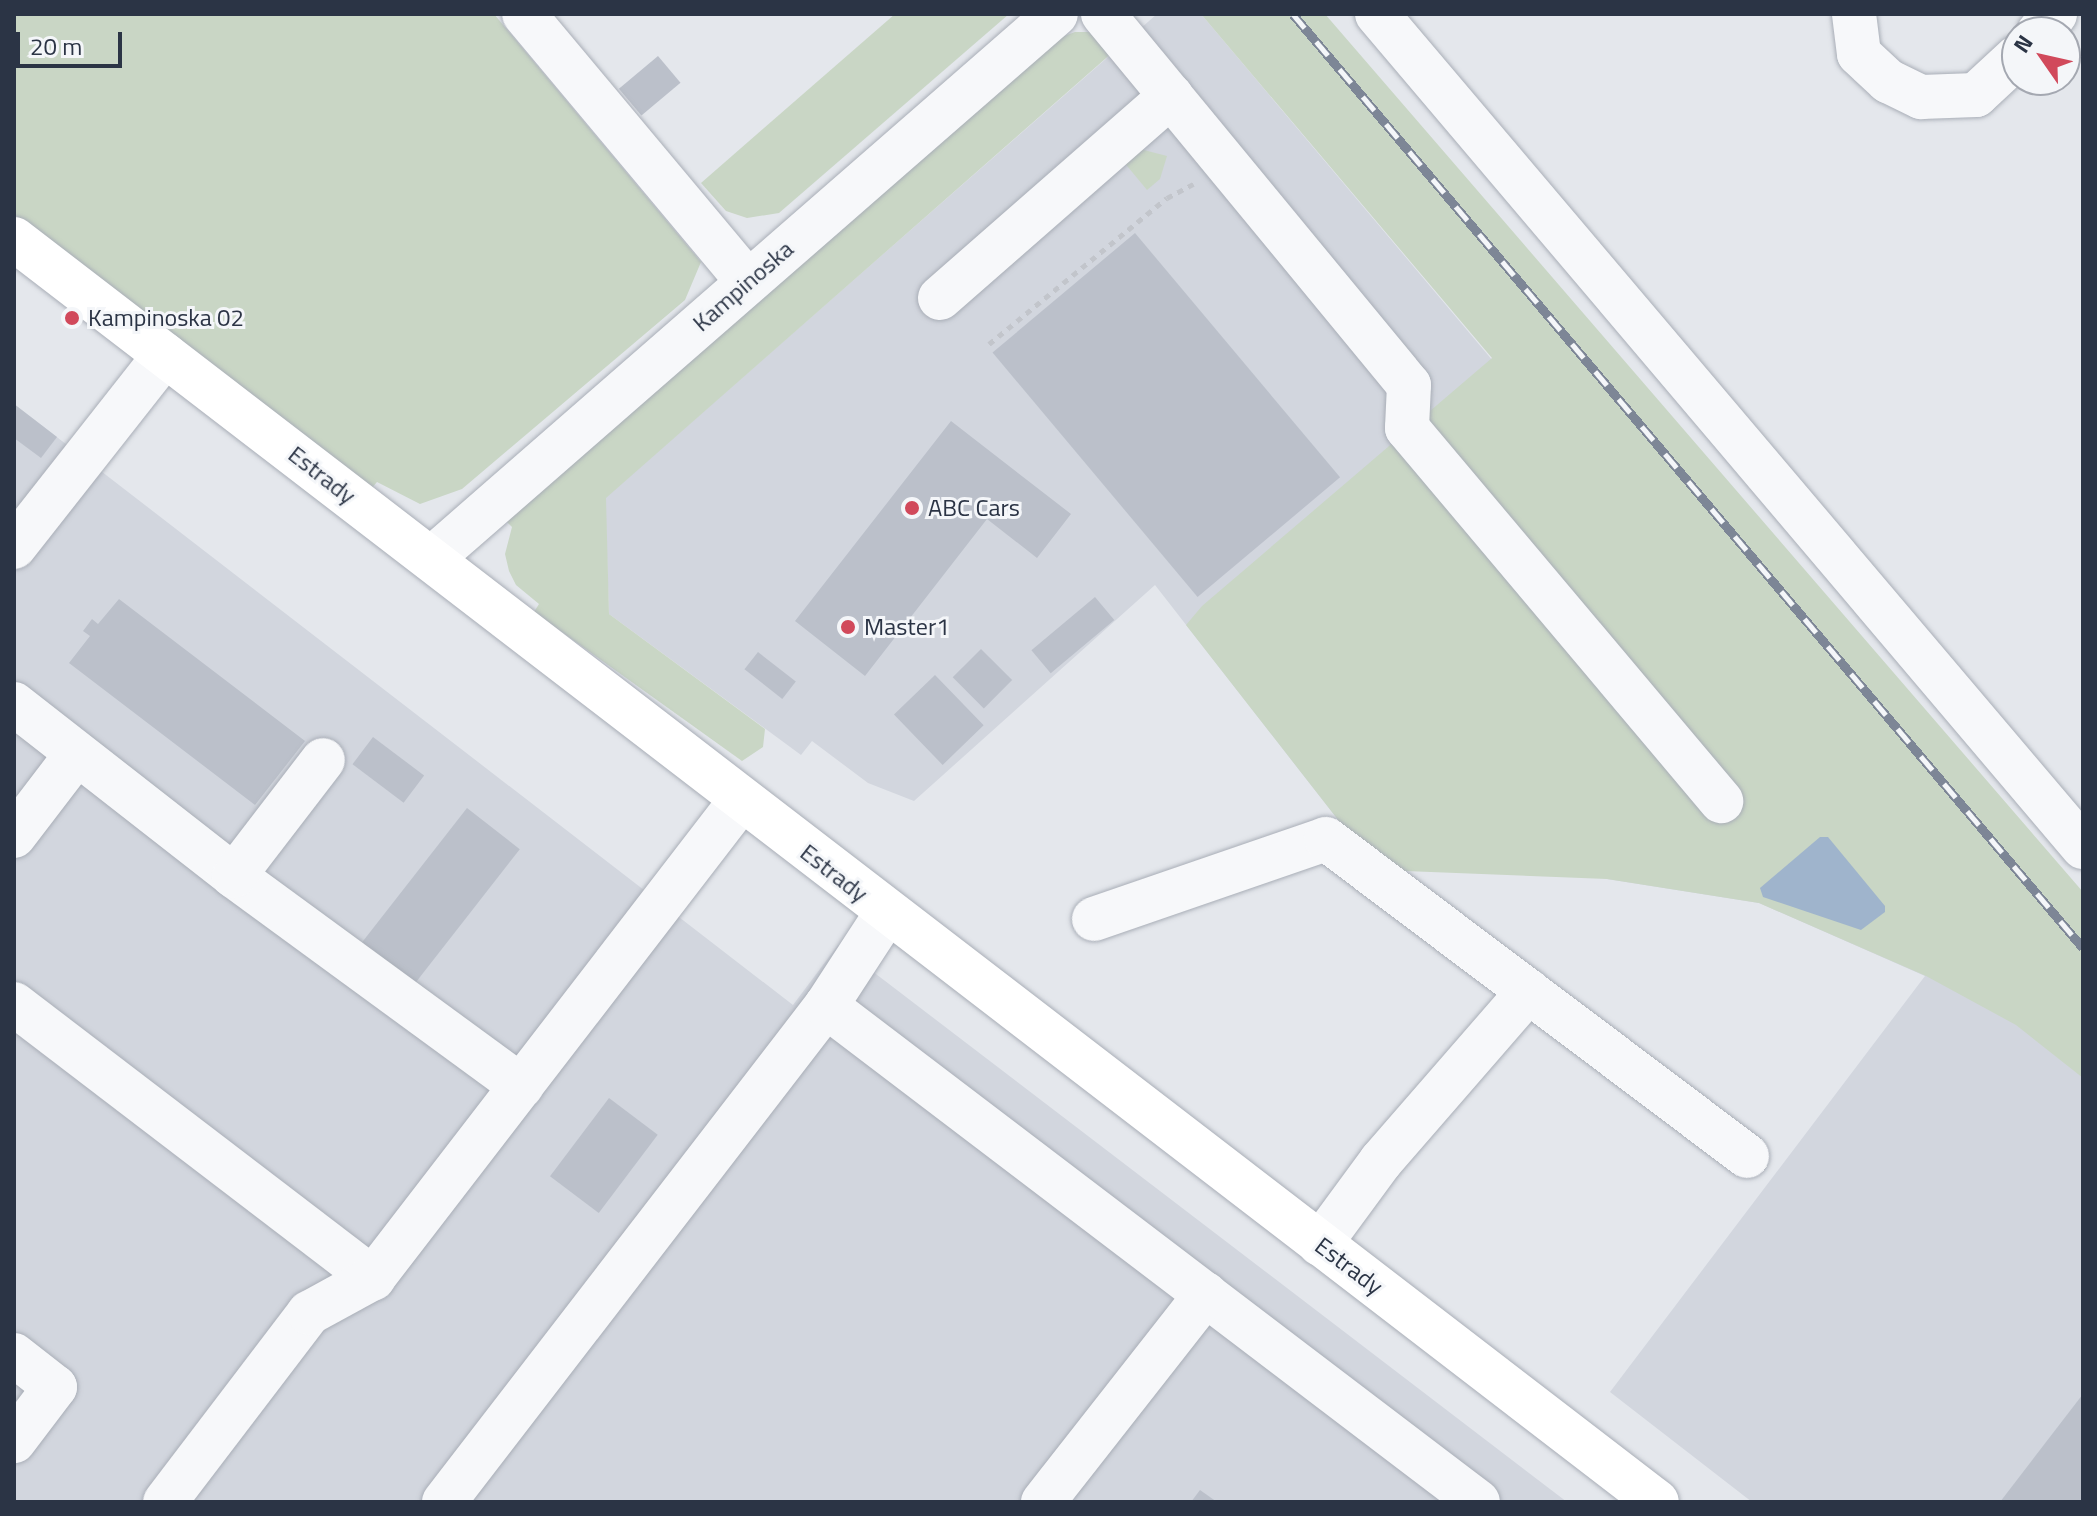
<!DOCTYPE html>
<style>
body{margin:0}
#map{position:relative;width:2097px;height:1516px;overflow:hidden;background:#e4e7ec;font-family:"Titillium Web",sans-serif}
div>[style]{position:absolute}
.built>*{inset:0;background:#d2d6de}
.green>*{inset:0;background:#c9d6c5}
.water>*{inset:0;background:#9fb4cc}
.building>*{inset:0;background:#bbc0ca;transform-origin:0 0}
.path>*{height:5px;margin-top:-2.5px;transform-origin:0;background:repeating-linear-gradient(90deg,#c2c5cb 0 6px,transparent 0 12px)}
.roads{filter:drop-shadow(0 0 2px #a9aeb7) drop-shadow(0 0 2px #a9aeb7)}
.minor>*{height:44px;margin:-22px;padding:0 22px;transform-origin:22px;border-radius:22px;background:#f7f8fa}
.major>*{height:44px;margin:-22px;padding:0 22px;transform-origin:22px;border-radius:22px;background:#fff}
.rail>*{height:9px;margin-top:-4.5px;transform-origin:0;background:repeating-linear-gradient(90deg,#f4f6f9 0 18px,#7d8696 0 36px);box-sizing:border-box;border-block:2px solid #7d8696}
.dots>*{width:22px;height:22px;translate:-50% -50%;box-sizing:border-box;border:4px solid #f4f6f9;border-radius:50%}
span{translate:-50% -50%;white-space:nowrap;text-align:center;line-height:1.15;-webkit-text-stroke:6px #f4f6f9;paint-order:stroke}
.street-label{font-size:24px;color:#2b3445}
.poi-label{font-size:24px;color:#2b3445}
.left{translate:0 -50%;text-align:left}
.frame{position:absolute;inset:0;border:16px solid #2b3445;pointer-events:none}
.north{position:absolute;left:2001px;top:16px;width:80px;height:80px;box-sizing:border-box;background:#f4f6f9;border:2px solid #a4a8b1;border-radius:50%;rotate:304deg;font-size:22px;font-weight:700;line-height:32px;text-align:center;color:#2b3445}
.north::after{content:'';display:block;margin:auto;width:28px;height:36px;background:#d1495b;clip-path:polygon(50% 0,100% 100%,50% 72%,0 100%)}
.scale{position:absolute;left:16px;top:32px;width:106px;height:36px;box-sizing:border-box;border:4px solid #2b3445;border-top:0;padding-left:10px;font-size:24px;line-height:28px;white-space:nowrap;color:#2b3445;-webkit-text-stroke:6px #f4f6f9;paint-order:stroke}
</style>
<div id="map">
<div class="built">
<div style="clip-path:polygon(1157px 14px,1201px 14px,2083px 1062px,2083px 1502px,1752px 1502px,1610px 1392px,1925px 976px,1759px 903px,1607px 879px,1339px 821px,1155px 585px,914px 801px,868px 783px,812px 741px,801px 755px,609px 614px,605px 498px)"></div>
<div style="clip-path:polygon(14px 404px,793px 1005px,838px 945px,1567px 1502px,14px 1502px)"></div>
</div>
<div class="green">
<div style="clip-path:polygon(14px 14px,494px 14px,701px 262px,685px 300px,462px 489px,420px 504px,377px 482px,371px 489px,14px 214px)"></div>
<div style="clip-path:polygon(895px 14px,1009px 14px,779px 213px,747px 218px,726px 211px,701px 183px)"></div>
<div style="clip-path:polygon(1201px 14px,1325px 14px,2083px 892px,2083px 1078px,2016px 1025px,1926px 976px,1759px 903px,1607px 879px,1380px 870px,1339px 821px,1186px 625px,1202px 606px,1492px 358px)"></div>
<div style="clip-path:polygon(1075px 32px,1090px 32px,1113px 52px,606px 498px,609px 614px,765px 729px,763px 747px,742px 761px,534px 612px,539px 604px,516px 585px,509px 571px,505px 554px,512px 527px,505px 520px,1056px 39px)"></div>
<div style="clip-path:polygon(1140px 149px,1167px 156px,1160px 179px,1147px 190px,1123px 161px)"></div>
</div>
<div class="water">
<div style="clip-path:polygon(1820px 837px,1828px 837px,1885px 906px,1885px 912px,1861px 930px,1763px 897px,1760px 888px)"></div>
</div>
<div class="building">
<div style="left:658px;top:56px;width:35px;height:51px;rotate:50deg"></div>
<div style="left:1135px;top:233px;width:319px;height:186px;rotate:50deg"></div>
<div style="clip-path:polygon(14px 404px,57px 437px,41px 458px,14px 438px)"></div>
<div style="clip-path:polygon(951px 421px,1071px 514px,1037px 558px,987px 519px,865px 676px,795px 621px)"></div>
<div style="left:1095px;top:597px;width:30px;height:83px;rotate:50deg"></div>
<div style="clip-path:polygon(119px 599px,305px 741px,255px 805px,69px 663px,90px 636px,83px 631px,92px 619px,98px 624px)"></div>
<div style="left:981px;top:649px;width:44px;height:40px;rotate:45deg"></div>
<div style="left:758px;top:652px;width:48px;height:22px;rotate:38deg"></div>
<div style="left:935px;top:675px;width:70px;height:57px;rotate:46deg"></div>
<div style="left:373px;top:737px;width:64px;height:34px;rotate:37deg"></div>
<div style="left:467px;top:808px;width:67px;height:171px;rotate:38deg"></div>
<div style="left:609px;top:1098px;width:61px;height:98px;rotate:37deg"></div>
<div style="clip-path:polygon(2083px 1394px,2083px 1502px,2000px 1502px)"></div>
<div style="clip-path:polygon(1200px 1490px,1217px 1502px,1191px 1502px)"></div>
</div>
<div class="path">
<div style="left:989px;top:344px;width:230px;rotate:-39.4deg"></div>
<div style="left:1167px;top:198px;width:30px;rotate:-28deg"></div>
</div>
<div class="roads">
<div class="minor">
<div style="left:524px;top:14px;width:349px;rotate:50.1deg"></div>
<div style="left:1103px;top:14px;width:481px;rotate:50.5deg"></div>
<div style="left:1409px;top:385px;width:43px;rotate:92.7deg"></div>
<div style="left:1407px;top:428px;width:488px;rotate:49.9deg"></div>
<div style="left:1377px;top:14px;width:1092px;rotate:49.72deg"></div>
<div style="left:1854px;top:14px;width:40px;rotate:82.9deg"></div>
<div style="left:1859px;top:54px;width:40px;rotate:43deg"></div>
<div style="left:1888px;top:81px;width:37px;rotate:26deg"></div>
<div style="left:1921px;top:97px;width:55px;rotate:-2.1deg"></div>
<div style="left:1976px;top:95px;width:56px;rotate:-42.8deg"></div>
<div style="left:2039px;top:32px;width:24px;rotate:-48deg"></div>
<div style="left:940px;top:298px;width:307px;rotate:-41.2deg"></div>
<div style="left:14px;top:547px;width:244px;rotate:-51.8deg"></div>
<div style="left:431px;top:559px;width:829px;rotate:-41.09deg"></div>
<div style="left:14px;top:704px;width:279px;rotate:38deg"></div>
<div style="left:234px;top:876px;width:356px;rotate:36.2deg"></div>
<div style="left:14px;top:836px;width:102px;rotate:-52.6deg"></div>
<div style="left:234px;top:876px;width:146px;rotate:-52.5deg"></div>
<div style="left:1094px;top:919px;width:245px;rotate:-19deg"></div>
<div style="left:1326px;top:839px;width:527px;rotate:36.98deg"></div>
<div style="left:14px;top:1004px;width:452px;rotate:37.4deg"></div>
<div style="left:826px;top:1006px;width:819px;rotate:37.26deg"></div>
<div style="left:1320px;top:1244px;width:103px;rotate:-53.7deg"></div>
<div style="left:1381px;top:1161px;width:225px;rotate:-49deg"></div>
<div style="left:14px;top:1355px;width:52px;rotate:38deg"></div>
<div style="left:55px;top:1387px;width:68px;rotate:127.2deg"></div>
<div style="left:165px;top:1502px;width:238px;rotate:-52.7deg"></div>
<div style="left:309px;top:1313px;width:73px;rotate:-28.7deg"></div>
<div style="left:373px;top:1278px;width:603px;rotate:-52.41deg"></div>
<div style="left:444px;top:1502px;width:626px;rotate:-52.4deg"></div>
<div style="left:826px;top:1006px;width:110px;rotate:-56.9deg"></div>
<div style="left:1043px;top:1502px;width:264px;rotate:-51.9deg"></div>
</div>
<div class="major">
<div style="left:14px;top:239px;width:2072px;rotate:37.55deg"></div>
</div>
</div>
<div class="rail">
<div style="left:1293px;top:14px;width:1223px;rotate:49.77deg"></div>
</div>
<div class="dots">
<div style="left:72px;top:318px;background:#d1495b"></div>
<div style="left:912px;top:508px;background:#d1495b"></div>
<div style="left:848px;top:627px;background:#d1495b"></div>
</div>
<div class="street-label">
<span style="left:743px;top:286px;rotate:-41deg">Kampinoska</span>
<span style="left:322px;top:475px;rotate:38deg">Estrady</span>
<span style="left:834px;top:873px;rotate:38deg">Estrady</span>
<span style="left:1349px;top:1266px;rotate:37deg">Estrady</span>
</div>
<div class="poi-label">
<span class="left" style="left:88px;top:318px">Kampinoska 02</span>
<span class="left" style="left:928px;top:508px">ABC Cars</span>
<span class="left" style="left:864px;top:627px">Master1</span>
</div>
<div class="frame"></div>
<div class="north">N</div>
<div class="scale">20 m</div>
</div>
